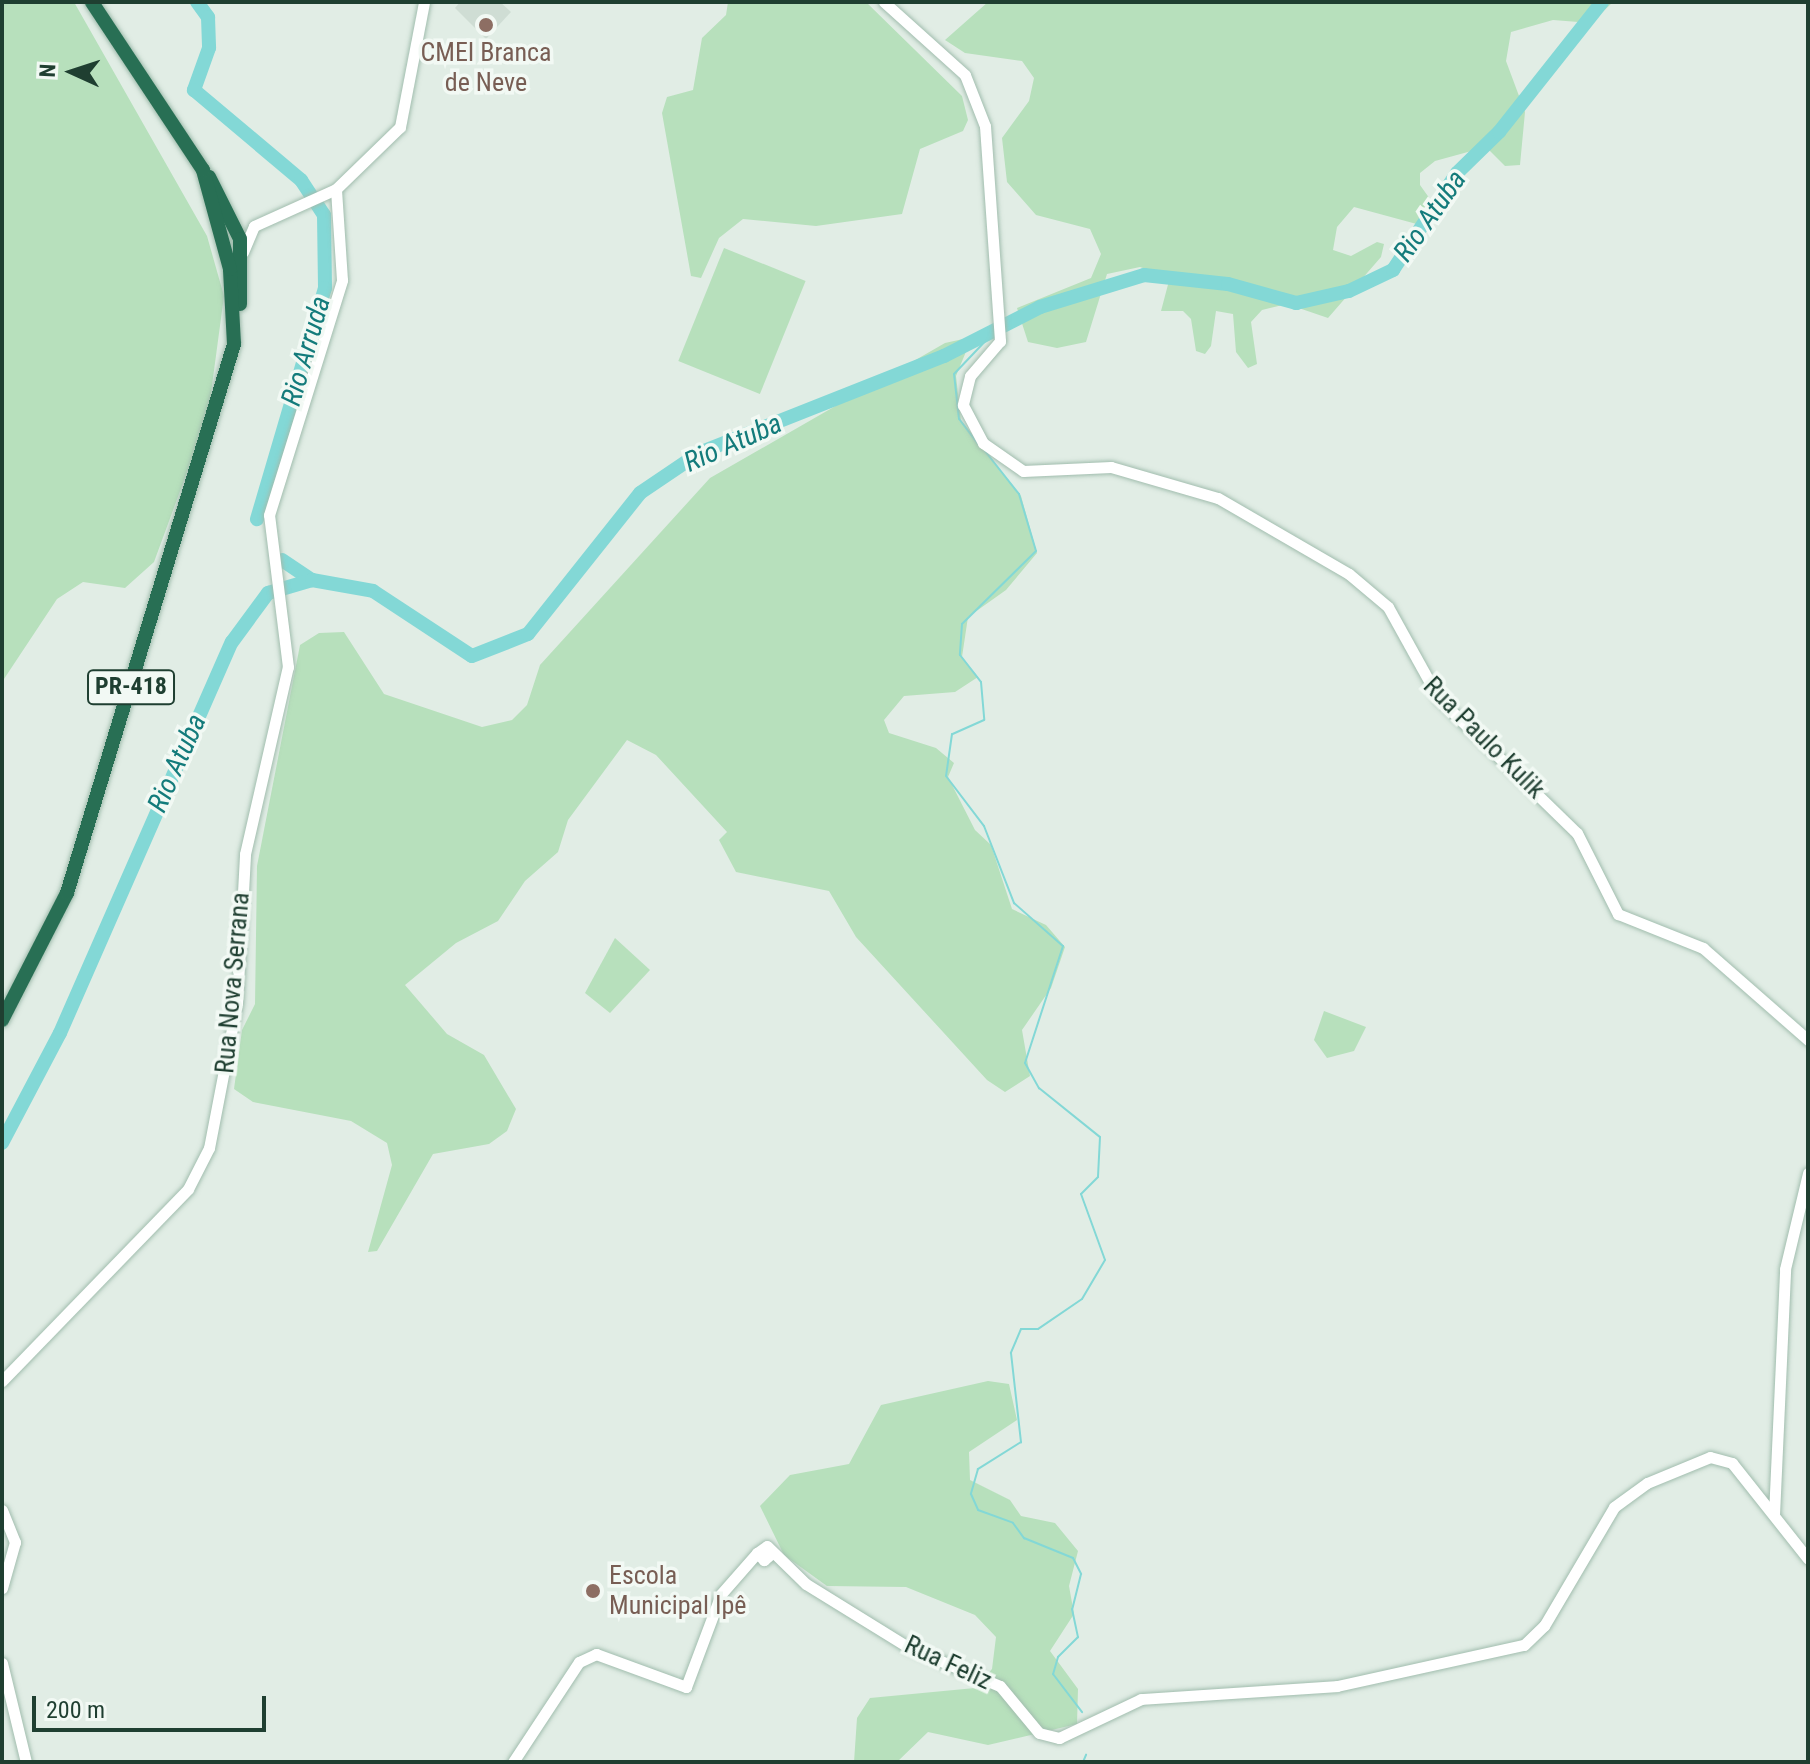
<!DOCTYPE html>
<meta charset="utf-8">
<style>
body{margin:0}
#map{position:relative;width:1810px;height:1764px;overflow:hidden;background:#e1ede5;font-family:"Roboto Condensed",sans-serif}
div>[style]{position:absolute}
.built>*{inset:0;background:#cfddd4}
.green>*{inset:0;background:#b7e0bc;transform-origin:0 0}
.stream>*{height:2px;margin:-1px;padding:0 1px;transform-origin:1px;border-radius:1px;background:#83d8d6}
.river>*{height:14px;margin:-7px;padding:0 7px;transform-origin:7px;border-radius:7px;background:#83d8d6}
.roads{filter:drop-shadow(0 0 2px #a1bdae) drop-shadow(0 0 2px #a1bdae)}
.secondary>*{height:11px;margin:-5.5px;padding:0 5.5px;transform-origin:5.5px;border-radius:5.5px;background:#fff}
.highway>*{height:14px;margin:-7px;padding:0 7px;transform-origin:7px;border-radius:7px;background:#286f54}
.dots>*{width:22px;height:22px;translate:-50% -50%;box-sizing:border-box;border:4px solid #f2f9f4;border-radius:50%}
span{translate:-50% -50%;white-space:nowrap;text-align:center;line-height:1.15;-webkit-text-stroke:7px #f2f9f4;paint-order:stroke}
.shield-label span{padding:2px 6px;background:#f2f9f4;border:2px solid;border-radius:6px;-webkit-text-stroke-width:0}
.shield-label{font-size:24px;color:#1f3f31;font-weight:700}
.education-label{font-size:26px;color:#785e54}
.left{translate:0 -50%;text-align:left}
.street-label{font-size:26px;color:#1f3f31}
.water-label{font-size:28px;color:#137b7b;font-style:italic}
.frame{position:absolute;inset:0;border:4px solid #1f3f31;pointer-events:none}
.north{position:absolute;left:32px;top:32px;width:80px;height:80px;-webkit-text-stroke:6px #f2f9f4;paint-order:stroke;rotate:273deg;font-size:22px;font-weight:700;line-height:32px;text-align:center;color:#1f3f31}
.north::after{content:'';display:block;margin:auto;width:28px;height:36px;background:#1f3f31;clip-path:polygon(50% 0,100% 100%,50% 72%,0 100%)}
.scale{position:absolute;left:32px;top:1696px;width:234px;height:36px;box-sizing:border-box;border:4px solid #1f3f31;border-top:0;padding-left:10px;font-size:24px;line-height:28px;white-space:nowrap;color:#1f3f31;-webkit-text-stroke:6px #f2f9f4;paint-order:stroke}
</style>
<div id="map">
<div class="built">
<div style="clip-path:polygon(460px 2px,500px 2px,511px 12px,486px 39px,455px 8px)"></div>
</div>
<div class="green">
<div style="clip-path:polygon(2px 2px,74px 2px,207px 236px,224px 296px,208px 415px,154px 562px,125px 588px,83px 582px,57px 599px,2px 682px)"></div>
<div style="clip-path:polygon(728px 2px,866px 2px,962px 96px,968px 120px,963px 131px,920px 149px,902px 214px,816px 226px,743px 219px,719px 238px,701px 278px,691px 276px,662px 113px,667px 97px,693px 90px,702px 38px,726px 15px)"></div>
<div style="clip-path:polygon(988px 2px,1613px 2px,1591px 23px,1553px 20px,1511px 32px,1506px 61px,1525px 112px,1520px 165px,1505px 166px,1486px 147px,1435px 161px,1420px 173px,1420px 185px,1440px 213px,1424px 226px,1354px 207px,1337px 227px,1333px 250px,1351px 256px,1377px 242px,1384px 244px,1381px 257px,1328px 318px,1287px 304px,1262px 310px,1251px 322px,1257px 364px,1248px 368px,1236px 352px,1233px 314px,1216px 311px,1211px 346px,1205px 354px,1196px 351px,1191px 319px,1183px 311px,1161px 311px,1170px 277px,1140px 267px,1107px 274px,1086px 342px,1057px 348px,1028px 342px,1017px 308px,1091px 278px,1101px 254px,1090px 229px,1036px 215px,1007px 182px,1002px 138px,1029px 101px,1034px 78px,1022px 61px,965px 53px,945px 40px)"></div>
<div style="left:724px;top:248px;width:88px;height:122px;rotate:22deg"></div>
<div style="clip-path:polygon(972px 337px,956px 376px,961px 420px,1021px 496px,1037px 553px,1006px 590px,968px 617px,962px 657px,978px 677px,955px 692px,904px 696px,884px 720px,889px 733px,936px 748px,954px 763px,948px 777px,975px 830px,991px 845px,1012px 909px,1046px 925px,1065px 947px,1051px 988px,1022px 1030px,1030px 1076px,1005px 1092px,987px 1080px,856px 937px,829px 891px,736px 872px,719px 840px,727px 832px,656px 755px,627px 740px,568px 820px,558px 852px,525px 881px,498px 921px,456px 943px,405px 985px,447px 1034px,484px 1055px,516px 1109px,507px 1131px,489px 1144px,433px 1154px,377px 1251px,368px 1252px,392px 1165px,387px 1143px,351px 1121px,253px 1102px,234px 1089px,242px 1030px,255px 1004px,257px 866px,300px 645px,319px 633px,344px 632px,384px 694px,482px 727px,512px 720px,527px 705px,540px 665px,710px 478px,945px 343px)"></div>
<div style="clip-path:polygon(615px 938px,650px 970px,610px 1013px,585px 993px)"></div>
<div style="clip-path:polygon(1324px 1011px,1366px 1027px,1354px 1051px,1327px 1058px,1314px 1040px)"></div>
<div style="clip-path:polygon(988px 1381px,1009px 1384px,1017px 1420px,969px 1452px,970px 1480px,1010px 1500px,1021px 1516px,1055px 1523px,1078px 1551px,1069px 1586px,1074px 1614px,1050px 1651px,1078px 1689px,1077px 1724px,988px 1745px,928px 1732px,897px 1762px,854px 1762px,857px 1718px,870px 1698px,975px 1688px,992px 1669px,996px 1637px,975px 1615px,906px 1587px,827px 1586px,784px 1555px,760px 1506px,790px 1475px,849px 1464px,881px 1405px)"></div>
</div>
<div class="stream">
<div style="left:978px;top:444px;width:31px;rotate:-127deg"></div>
<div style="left:959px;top:419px;width:45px;rotate:-96.3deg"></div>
<div style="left:954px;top:374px;width:59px;rotate:-46.4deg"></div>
<div style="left:985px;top:451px;width:55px;rotate:51.7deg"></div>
<div style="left:1019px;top:494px;width:59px;rotate:73.4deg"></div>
<div style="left:1036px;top:551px;width:104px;rotate:135.4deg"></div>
<div style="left:962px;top:624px;width:31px;rotate:94deg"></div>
<div style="left:960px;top:655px;width:34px;rotate:52deg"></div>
<div style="left:981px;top:682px;width:38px;rotate:85deg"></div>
<div style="left:984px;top:720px;width:35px;rotate:156deg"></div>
<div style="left:952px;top:734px;width:42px;rotate:98.1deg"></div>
<div style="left:946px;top:776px;width:63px;rotate:52.8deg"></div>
<div style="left:984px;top:826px;width:83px;rotate:68.7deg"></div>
<div style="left:1014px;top:903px;width:65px;rotate:41.3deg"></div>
<div style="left:1063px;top:946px;width:123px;rotate:108deg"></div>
<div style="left:1025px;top:1063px;width:29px;rotate:61deg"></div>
<div style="left:1039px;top:1088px;width:78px;rotate:38.8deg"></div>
<div style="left:1100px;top:1137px;width:40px;rotate:92.9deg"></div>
<div style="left:1098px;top:1177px;width:24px;rotate:135deg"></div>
<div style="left:1081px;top:1194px;width:70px;rotate:70deg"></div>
<div style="left:1105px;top:1260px;width:45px;rotate:120.5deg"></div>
<div style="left:1082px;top:1299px;width:53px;rotate:145.7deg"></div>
<div style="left:1038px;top:1329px;width:17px;rotate:180deg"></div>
<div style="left:1021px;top:1329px;width:26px;rotate:113deg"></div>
<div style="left:1011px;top:1353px;width:90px;rotate:83.6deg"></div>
<div style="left:1021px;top:1442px;width:51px;rotate:147.9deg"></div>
<div style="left:978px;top:1469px;width:26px;rotate:106deg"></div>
<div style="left:971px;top:1494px;width:17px;rotate:66deg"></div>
<div style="left:978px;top:1510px;width:37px;rotate:20deg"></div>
<div style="left:1013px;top:1523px;width:19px;rotate:54deg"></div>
<div style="left:1024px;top:1538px;width:53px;rotate:22.2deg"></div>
<div style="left:1073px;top:1558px;width:18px;rotate:63deg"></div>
<div style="left:1081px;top:1574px;width:36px;rotate:104deg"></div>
<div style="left:1072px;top:1609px;width:29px;rotate:78deg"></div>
<div style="left:1078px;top:1637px;width:28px;rotate:135deg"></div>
<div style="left:1058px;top:1657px;width:18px;rotate:106deg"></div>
<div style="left:1053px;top:1674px;width:48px;rotate:52.7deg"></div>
<div style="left:1083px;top:1762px;width:8px;rotate:-67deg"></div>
</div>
<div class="river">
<div style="left:197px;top:2px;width:19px;rotate:54deg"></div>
<div style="left:208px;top:17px;width:31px;rotate:88deg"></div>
<div style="left:209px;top:48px;width:45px;rotate:109.7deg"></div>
<div style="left:194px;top:90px;width:140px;rotate:40.1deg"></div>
<div style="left:301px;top:180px;width:42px;rotate:56.7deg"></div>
<div style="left:324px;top:215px;width:73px;rotate:89.2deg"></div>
<div style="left:325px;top:288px;width:241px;rotate:106.4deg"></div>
<div style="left:282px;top:560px;width:36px;rotate:34deg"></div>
<div style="left:2px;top:1143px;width:124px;rotate:-62.2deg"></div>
<div style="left:60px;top:1033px;width:427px;rotate:-66.3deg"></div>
<div style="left:232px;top:642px;width:61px;rotate:-53.7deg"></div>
<div style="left:268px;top:593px;width:46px;rotate:-16.5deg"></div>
<div style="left:312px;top:580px;width:62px;rotate:10.2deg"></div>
<div style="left:373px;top:591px;width:118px;rotate:33.3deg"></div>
<div style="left:472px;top:656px;width:60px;rotate:-21.4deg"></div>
<div style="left:528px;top:634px;width:180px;rotate:-51.5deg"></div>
<div style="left:640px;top:493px;width:71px;rotate:-34.1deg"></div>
<div style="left:699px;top:453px;width:264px;rotate:-21.6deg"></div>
<div style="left:944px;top:356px;width:108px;rotate:-27deg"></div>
<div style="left:1040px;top:307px;width:109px;rotate:-17.1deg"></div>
<div style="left:1144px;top:275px;width:84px;rotate:6.1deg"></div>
<div style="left:1228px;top:284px;width:71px;rotate:15.6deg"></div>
<div style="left:1296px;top:303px;width:54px;rotate:-12.8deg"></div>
<div style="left:1349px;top:291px;width:49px;rotate:-25.5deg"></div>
<div style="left:1393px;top:270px;width:116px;rotate:-56.6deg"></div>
<div style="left:1457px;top:173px;width:59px;rotate:-44.3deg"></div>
<div style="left:1499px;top:132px;width:166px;rotate:-51.6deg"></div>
</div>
<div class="roads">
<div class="secondary">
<div style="left:884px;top:2px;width:109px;rotate:42deg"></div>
<div style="left:965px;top:75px;width:55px;rotate:68.6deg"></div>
<div style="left:985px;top:126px;width:216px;rotate:86deg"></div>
<div style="left:1000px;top:341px;width:46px;rotate:130.6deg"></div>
<div style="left:970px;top:376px;width:30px;rotate:104deg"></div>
<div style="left:963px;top:405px;width:43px;rotate:62.2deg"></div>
<div style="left:983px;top:443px;width:49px;rotate:35deg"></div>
<div style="left:1023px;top:471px;width:88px;rotate:-2.6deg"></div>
<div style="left:1111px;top:467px;width:111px;rotate:16.2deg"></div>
<div style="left:1218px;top:498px;width:151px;rotate:30.1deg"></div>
<div style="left:1349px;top:574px;width:51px;rotate:40.2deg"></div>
<div style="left:1388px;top:607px;width:105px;rotate:61deg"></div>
<div style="left:1439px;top:699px;width:192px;rotate:44.2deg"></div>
<div style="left:1577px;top:833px;width:91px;rotate:63.2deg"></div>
<div style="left:1618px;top:914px;width:92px;rotate:21.8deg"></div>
<div style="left:1703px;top:948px;width:140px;rotate:41.2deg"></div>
<div style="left:243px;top:252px;width:28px;rotate:-67deg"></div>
<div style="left:254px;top:226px;width:90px;rotate:-24.3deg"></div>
<div style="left:336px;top:189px;width:89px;rotate:-44.1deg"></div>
<div style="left:400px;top:127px;width:127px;rotate:-79.1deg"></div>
<div style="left:2px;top:1381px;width:267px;rotate:-45.9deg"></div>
<div style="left:188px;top:1189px;width:46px;rotate:-62.9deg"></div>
<div style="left:209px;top:1148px;width:148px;rotate:-79.1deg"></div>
<div style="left:237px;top:1003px;width:149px;rotate:-86.9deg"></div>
<div style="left:245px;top:854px;width:192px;rotate:-77.1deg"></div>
<div style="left:288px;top:667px;width:153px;rotate:-97.1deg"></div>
<div style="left:269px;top:515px;width:246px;rotate:-72.7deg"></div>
<div style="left:342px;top:280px;width:91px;rotate:-93.8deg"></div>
<div style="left:2px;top:1510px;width:35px;rotate:68deg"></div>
<div style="left:15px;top:1542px;width:48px;rotate:105.8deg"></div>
<div style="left:1774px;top:1515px;width:246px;rotate:-87.4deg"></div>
<div style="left:1785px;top:1269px;width:99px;rotate:-76.5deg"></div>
<div style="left:772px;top:1553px;width:11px;rotate:139deg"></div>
<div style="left:764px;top:1560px;width:10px;rotate:-135deg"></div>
<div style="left:757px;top:1553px;width:12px;rotate:-35deg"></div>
<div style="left:767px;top:1546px;width:54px;rotate:44.3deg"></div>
<div style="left:806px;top:1584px;width:120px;rotate:31.7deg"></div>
<div style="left:908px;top:1647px;width:100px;rotate:23deg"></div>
<div style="left:1000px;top:1686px;width:61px;rotate:50.3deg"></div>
<div style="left:1039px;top:1733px;width:21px;rotate:14deg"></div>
<div style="left:1059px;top:1738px;width:91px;rotate:-25.4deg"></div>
<div style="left:1141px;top:1699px;width:196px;rotate:-3.8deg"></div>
<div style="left:1337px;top:1686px;width:191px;rotate:-12.4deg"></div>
<div style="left:1524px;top:1645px;width:28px;rotate:-44deg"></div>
<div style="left:1544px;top:1626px;width:138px;rotate:-59.5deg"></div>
<div style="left:1614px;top:1507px;width:41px;rotate:-36deg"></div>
<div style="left:1647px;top:1483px;width:68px;rotate:-22.4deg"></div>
<div style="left:1710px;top:1457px;width:23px;rotate:15deg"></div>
<div style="left:1732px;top:1463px;width:122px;rotate:51.6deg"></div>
<div style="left:2px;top:1663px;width:102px;rotate:76.4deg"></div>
<div style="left:513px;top:1762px;width:120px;rotate:-56.6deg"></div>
<div style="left:579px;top:1662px;width:19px;rotate:-25deg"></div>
<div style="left:596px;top:1654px;width:96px;rotate:20.1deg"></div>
<div style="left:686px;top:1687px;width:99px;rotate:-69.4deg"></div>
<div style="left:721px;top:1594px;width:55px;rotate:-48.7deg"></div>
</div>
<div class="highway">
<div style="left:209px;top:177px;width:69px;rotate:63.4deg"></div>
<div style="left:240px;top:239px;width:65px;rotate:90deg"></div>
<div style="left:2px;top:1020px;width:143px;rotate:-62.9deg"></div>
<div style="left:67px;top:893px;width:574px;rotate:-73.08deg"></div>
<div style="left:234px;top:344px;width:75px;rotate:-93.1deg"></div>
<div style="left:230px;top:269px;width:103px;rotate:-105.3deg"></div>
<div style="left:203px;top:170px;width:201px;rotate:-123.5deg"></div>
</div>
</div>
<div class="dots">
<div style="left:486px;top:25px;background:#8d6e63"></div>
<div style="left:593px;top:1591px;background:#8d6e63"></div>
</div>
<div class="shield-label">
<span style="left:131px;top:687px">PR-418</span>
</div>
<div class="education-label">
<span style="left:486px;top:68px">CMEI Branca<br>de Neve</span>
<span class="left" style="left:609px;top:1591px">Escola<br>Municipal Ipê</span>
</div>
<div class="street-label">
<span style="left:1484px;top:738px;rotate:45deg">Rua Paulo Kulik</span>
<span style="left:233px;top:983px;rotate:-85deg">Rua Nova Serrana</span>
<span style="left:948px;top:1663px;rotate:25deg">Rua Feliz</span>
</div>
<div class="water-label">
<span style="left:1430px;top:216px;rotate:-55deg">Rio Atuba</span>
<span style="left:306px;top:351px;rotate:-74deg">Rio Arruda</span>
<span style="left:733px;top:443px;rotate:-24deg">Rio Atuba</span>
<span style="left:177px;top:763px;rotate:-66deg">Rio Atuba</span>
</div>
<div class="frame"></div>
<div class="north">N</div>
<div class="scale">200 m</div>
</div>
